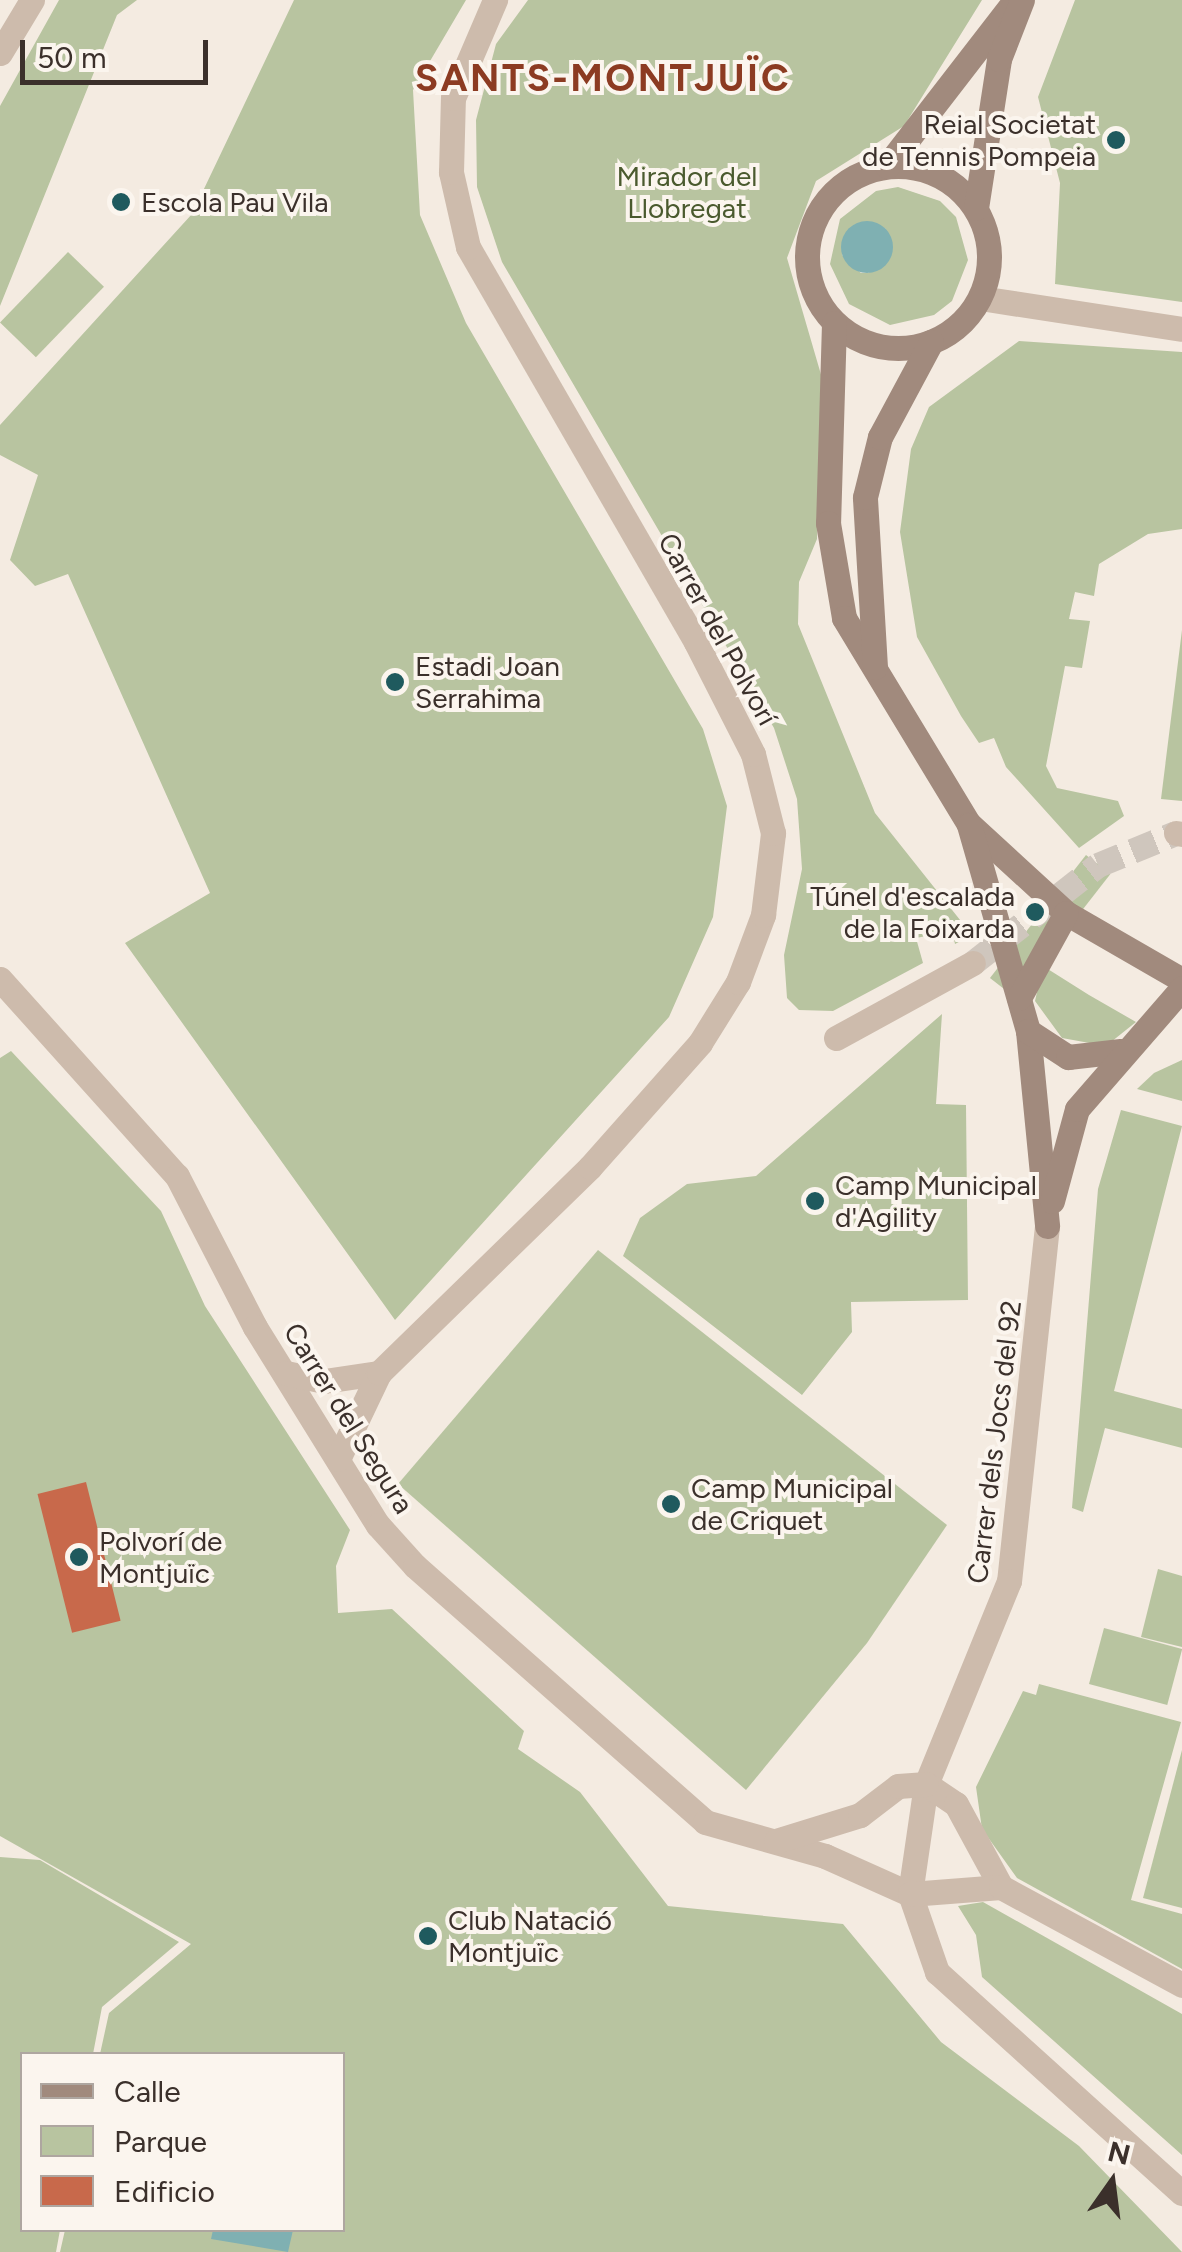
<!DOCTYPE html>
<meta charset="utf-8">
<style>
body{margin:0}
#map{position:relative;width:1182px;height:2252px;overflow:hidden;background:#f4ebe1;font-family:Figtree,sans-serif}
div>[style]{position:absolute}
.green>*{inset:0;background:#b8c4a0;transform-origin:0 0}
.water>*{inset:0;background:#7fb0b2}
.round{border-radius:50%}
.building>*{inset:0;background:#c8694b;transform-origin:0 0}
.street-tunnel>*{height:25px;margin-top:-12.5px;transform-origin:0;background:repeating-linear-gradient(90deg,#cfc6bd 0 25px,transparent 0 37px)}
.street>*{height:25px;margin:-12.5px;padding:0 12.5px;transform-origin:12.5px;border-radius:12.5px;background:#cdbbac}
.secondary>*{height:25px;margin:-12.5px;padding:0 12.5px;transform-origin:12.5px;border-radius:12.5px;background:#a18a7d}
.secondary>.ring{margin:-12.5px;padding:0;box-sizing:content-box;background:none;border:25px solid #a18a7d;border-radius:50%}
.dots>*{width:28px;height:28px;translate:-50% -50%;box-sizing:border-box;border:5px solid #fbf5ee;border-radius:50%}
span{translate:-50% -50%;white-space:nowrap;text-align:center;line-height:1.15;-webkit-text-stroke:8px #fbf5ee;paint-order:stroke}
.poi-label{font-size:28px;color:#3b302b}
.right{translate:-100% -50%;text-align:right}
.left{translate:0 -50%;text-align:left}
.park-label{font-size:28px;color:#4a5a2e}
.street-label{font-size:28px;color:#3b302b}
.district-label{font-size:38px;color:#8c3b22;font-weight:700;letter-spacing:2.5px}
.legend{position:absolute;left:20px;top:2052px;width:325px;height:180px;box-sizing:border-box;background:#fbf5ee;border:2px solid #aea6a0;margin:0;padding:12px 18px;list-style:none;font-size:30px;color:#3b302b}
.legend li{display:flex;align-items:center;gap:20px;height:50px}
.legend b{width:50px;border:2px solid #aea6a0}
.north{position:absolute;left:1062px;top:2132px;width:100px;height:100px;-webkit-text-stroke:8px #fbf5ee;paint-order:stroke;rotate:14deg;font-size:28px;font-weight:700;line-height:40px;text-align:center;color:#3b302b}
.north::after{content:'';display:block;margin:auto;width:35px;height:45px;background:#3b302b;clip-path:polygon(50% 0,100% 100%,50% 72%,0 100%)}
.scale{position:absolute;left:20px;top:40px;width:188px;height:45px;box-sizing:border-box;border:5px solid #3b302b;border-top:0;padding-left:12px;font-size:30px;line-height:35px;white-space:nowrap;color:#3b302b;-webkit-text-stroke:8px #fbf5ee;paint-order:stroke}
</style>
<div id="map">
<div class="green">
<div style="clip-path:polygon(59px 0,137px 0,117px 15px,0 306px,0 106px)"></div>
<div style="clip-path:polygon(294px 0,466px 0,413px 90px,420px 215px,466px 323px,703px 729px,727px 806px,713px 917px,669px 1017px,395px 1320px,125px 943px,210px 893px,68px 574px,35px 586px,10px 560px,38px 475px,0 455px,0 425px,192px 214px)"></div>
<div style="clip-path:polygon(528px 0,982px 0,904px 126px,816px 181px,787px 258px,822px 378px,817px 539px,799px 582px,798px 624px,875px 813px,972px 935px,955px 944px,952px 931px,916px 938px,923px 963px,833px 1011px,799px 1010px,787px 998px,784px 955px,802px 869px,797px 799px,774px 728px,502px 262px,477px 187px,476px 120px,496px 44px)"></div>
<div style="clip-path:polygon(1075px 0,1182px 0,1182px 302px,1055px 284px,1060px 183px,1038px 97px)"></div>
<div style="clip-path:polygon(evenodd,898px 187px,940px 201px,956px 217px,968px 260px,952px 301px,934px 315px,890px 325px,849px 304px,830px 264px,840px 219px,876px 191px,898px 187px,871px 222px,886px 229px,869px 273px,861px 273px,842px 255px,854px 225px,871px 222px)"></div>
<div style="left:68px;top:252px;width:50px;height:98px;rotate:44deg"></div>
<div style="clip-path:polygon(1019px 341px,1182px 352px,1182px 529px,1148px 534px,1099px 564px,1094px 596px,1075px 592px,1069px 619px,1090px 621px,1082px 668px,1065px 666px,1046px 766px,1057px 788px,1118px 801px,1124px 816px,1079px 848px,1006px 767px,994px 738px,979px 743px,961px 716px,917px 637px,900px 532px,911px 449px,929px 407px)"></div>
<div style="clip-path:polygon(1182px 630px,1182px 801px,1161px 799px)"></div>
<div style="left:1086px;top:855px;width:31px;height:156px;rotate:38deg"></div>
<div style="clip-path:polygon(1043px 966px,1089px 995px,1136px 1022px,1106px 1046px,1062px 1038px,1035px 1001px)"></div>
<div style="clip-path:polygon(942px 1014px,936px 1104px,966px 1105px,968px 1300px,851px 1302px,852px 1332px,802px 1395px,623px 1256px,640px 1218px,687px 1184px,756px 1176px)"></div>
<div style="clip-path:polygon(11px 1051px,161px 1211px,205px 1306px,350px 1530px,336px 1566px,338px 1613px,392px 1609px,524px 1731px,518px 1749px,580px 1792px,668px 1906px,843px 1924px,941px 2042px,1079px 2146px,1182px 2252px,60px 2252px,65px 2230px,342px 2230px,342px 2054px,100px 2054px,109px 2013px,191px 1944px,0 1836px,0 1058px)"></div>
<div style="clip-path:polygon(1182px 1060px,1182px 1101px,1137px 1089px,1154px 1073px)"></div>
<div style="clip-path:polygon(1121px 1110px,1182px 1126px,1114px 1391px,1182px 1409px,1182px 1448px,1105px 1428px,1083px 1512px,1072px 1508px,1098px 1189px)"></div>
<div style="clip-path:polygon(598px 1250px,947px 1525px,867px 1643px,746px 1790px,398px 1484px)"></div>
<div style="clip-path:polygon(1158px 1569px,1182px 1576px,1182px 1647px,1141px 1637px)"></div>
<div style="left:1104px;top:1628px;width:81px;height:58px;rotate:15deg"></div>
<div style="clip-path:polygon(1039px 1684px,1181px 1722px,1131px 1900px,1182px 1914px,1182px 1969px,1017px 1878px,982px 1829px,976px 1787px,1023px 1691px,1036px 1695px)"></div>
<div style="clip-path:polygon(1182px 1750px,1182px 1908px,1143px 1898px)"></div>
<div style="clip-path:polygon(0 1857px,40px 1860px,179px 1942px,102px 2007px,93px 2054px,22px 2054px,22px 2230px,60px 2230px,56px 2252px,0 2252px)"></div>
<div style="clip-path:polygon(983px 1902px,1182px 2014px,1182px 2155px,982px 1977px,976px 1935px,958px 1906px)"></div>
</div>
<div class="water">
<div class="round" style="left:841px;top:221px;width:52px;height:52px"></div>
<div style="clip-path:polygon(213px 2230px,293px 2230px,288px 2252px,211px 2239px)"></div>
</div>
<div class="building">
<div style="left:86px;top:1482px;width:143px;height:50px;rotate:76deg"></div>
</div>
<div class="street-tunnel">
<div style="left:973px;top:963px;width:159px;rotate:-38.1deg"></div>
<div style="left:1098px;top:865px;width:84px;rotate:-22.3deg"></div>
</div>
<div class="street">
<div style="left:0;top:53px;width:62px;rotate:-58.9deg"></div>
<div style="left:980px;top:298px;width:204px;rotate:8.7deg"></div>
<div style="left:1176px;top:833px;width:6px;rotate:9deg"></div>
<div style="left:0;top:979px;width:265px;rotate:48.1deg"></div>
<div style="left:177px;top:1176px;width:170px;rotate:62.7deg"></div>
<div style="left:255px;top:1327px;width:233px;rotate:58.2deg"></div>
<div style="left:378px;top:1525px;width:55px;rotate:47.9deg"></div>
<div style="left:415px;top:1566px;width:387px;rotate:41.4deg"></div>
<div style="left:705px;top:1822px;width:125px;rotate:15.8deg"></div>
<div style="left:825px;top:1856px;width:93px;rotate:24.1deg"></div>
<div style="left:836px;top:1038px;width:156px;rotate:-28.7deg"></div>
<div style="left:1047px;top:1226px;width:357px;rotate:96.1deg"></div>
<div style="left:1009px;top:1581px;width:219px;rotate:112.2deg"></div>
<div style="left:926px;top:1784px;width:111px;rotate:98.3deg"></div>
<div style="left:910px;top:1894px;width:83px;rotate:70.9deg"></div>
<div style="left:937px;top:1972px;width:330px;rotate:42.1deg"></div>
<div style="left:286px;top:1373px;width:39px;rotate:12deg"></div>
<div style="left:324px;top:1381px;width:56px;rotate:-8.3deg"></div>
<div style="left:338px;top:1459px;width:95px;rotate:-64.5deg"></div>
<div style="left:379px;top:1373px;width:295px;rotate:-44.3deg"></div>
<div style="left:590px;top:1167px;width:166px;rotate:-48.4deg"></div>
<div style="left:700px;top:1043px;width:72px;rotate:-58.1deg"></div>
<div style="left:738px;top:982px;width:72px;rotate:-69.5deg"></div>
<div style="left:763px;top:915px;width:83px;rotate:-83deg"></div>
<div style="left:773px;top:833px;width:81px;rotate:-104.2deg"></div>
<div style="left:753px;top:754px;width:126px;rotate:-117deg"></div>
<div style="left:696px;top:642px;width:456px;rotate:-120deg"></div>
<div style="left:468px;top:247px;width:77px;rotate:-102.8deg"></div>
<div style="left:451px;top:172px;width:74px;rotate:-88.5deg"></div>
<div style="left:453px;top:98px;width:107px;rotate:-66.8deg"></div>
<div style="left:926px;top:1784px;width:36px;rotate:34deg"></div>
<div style="left:956px;top:1804px;width:94px;rotate:61.5deg"></div>
<div style="left:776px;top:1841px;width:88px;rotate:-17.2deg"></div>
<div style="left:860px;top:1815px;width:48px;rotate:-37.3deg"></div>
<div style="left:898px;top:1786px;width:28px;rotate:-4deg"></div>
<div style="left:910px;top:1894px;width:91px;rotate:-4.4deg"></div>
<div style="left:1001px;top:1887px;width:206px;rotate:28.4deg"></div>
</div>
<div class="secondary">
<div class="ring" style="left:807px;top:166px;width:157px;height:157px"></div>
<div style="left:887px;top:166px;width:205px;rotate:-52.3deg"></div>
<div style="left:976px;top:208px;width:151px;rotate:-81.2deg"></div>
<div style="left:999px;top:59px;width:63px;rotate:-68.7deg"></div>
<div style="left:834px;top:323px;width:200px;rotate:91.7deg"></div>
<div style="left:828px;top:523px;width:96px;rotate:80.4deg"></div>
<div style="left:844px;top:618px;width:241px;rotate:58.8deg"></div>
<div style="left:969px;top:824px;width:132px;rotate:42.5deg"></div>
<div style="left:1066px;top:913px;width:134px;rotate:30deg"></div>
<div style="left:875px;top:667px;width:170px;rotate:-93.4deg"></div>
<div style="left:865px;top:497px;width:62px;rotate:-76deg"></div>
<div style="left:880px;top:437px;width:108px;rotate:-61.8deg"></div>
<div style="left:969px;top:825px;width:214px;rotate:74deg"></div>
<div style="left:1028px;top:1031px;width:196px;rotate:84.4deg"></div>
<div style="left:1019px;top:998px;width:97px;rotate:-61.1deg"></div>
<div style="left:1028px;top:1031px;width:48px;rotate:33deg"></div>
<div style="left:1068px;top:1057px;width:53px;rotate:-6.5deg"></div>
<div style="left:1052px;top:1201px;width:95px;rotate:-74.8deg"></div>
<div style="left:1077px;top:1109px;width:160px;rotate:-49deg"></div>
</div>
<div class="dots">
<div style="left:1116px;top:140px;background:#1f5a5e"></div>
<div style="left:121px;top:202px;background:#1f5a5e"></div>
<div style="left:395px;top:682px;background:#1f5a5e"></div>
<div style="left:1035px;top:912px;background:#1f5a5e"></div>
<div style="left:815px;top:1201px;background:#1f5a5e"></div>
<div style="left:671px;top:1504px;background:#1f5a5e"></div>
<div style="left:79px;top:1557px;background:#1f5a5e"></div>
<div style="left:428px;top:1936px;background:#1f5a5e"></div>
</div>
<div class="poi-label">
<span class="right" style="left:1096px;top:140px">Reial Societat<br>de Tennis Pompeia</span>
<span class="left" style="left:141px;top:202px">Escola Pau Vila</span>
<span class="left" style="left:415px;top:682px">Estadi Joan<br>Serrahima</span>
<span class="right" style="left:1015px;top:912px">Túnel d'escalada<br>de la Foixarda</span>
<span class="left" style="left:835px;top:1201px">Camp Municipal<br>d'Agility</span>
<span class="left" style="left:691px;top:1504px">Camp Municipal<br>de Criquet</span>
<span class="left" style="left:99px;top:1557px">Polvorí de<br>Montjuïc</span>
<span class="left" style="left:448px;top:1936px">Club Natació<br>Montjuïc</span>
</div>
<div class="park-label">
<span style="left:687px;top:192px">Mirador del<br>Llobregat</span>
</div>
<div class="street-label">
<span style="left:718px;top:629px;rotate:61deg">Carrer del Polvorí</span>
<span style="left:349px;top:1418px;rotate:58deg">Carrer del Segura</span>
<span style="left:994px;top:1442px;rotate:-83deg">Carrer dels Jocs del 92</span>
</div>
<div class="district-label">
<span style="left:603px;top:79px">SANTS-MONTJUÏC</span>
</div>
<ul class="legend">
<li><b style="height:12px;background:#a18a7d"></b>Calle</li>
<li><b style="height:28px;background:#b8c4a0"></b>Parque</li>
<li><b style="height:28px;background:#c8694b"></b>Edificio</li>
</ul>
<div class="north">N</div>
<div class="scale">50 m</div>
</div>
